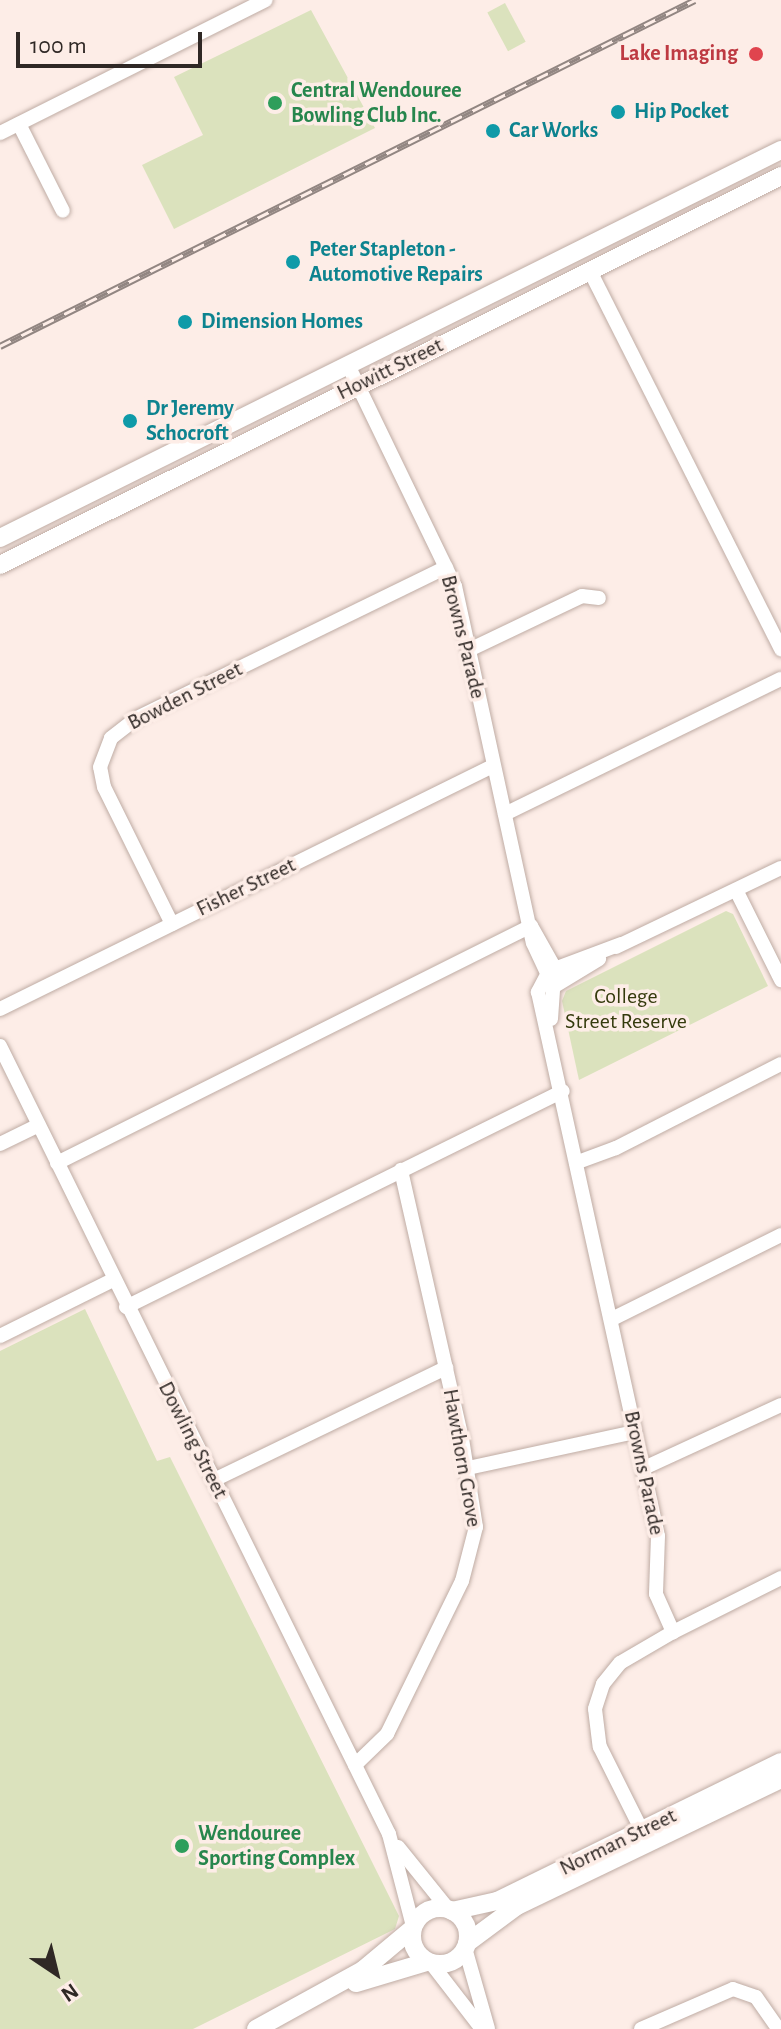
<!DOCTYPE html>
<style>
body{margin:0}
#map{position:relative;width:781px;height:2029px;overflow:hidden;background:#fdede7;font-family:"Alegreya Sans",sans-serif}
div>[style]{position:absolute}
.green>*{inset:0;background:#dbe2bd;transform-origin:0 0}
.roads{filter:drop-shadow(0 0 2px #bfaca4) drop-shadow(0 0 2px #bfaca4)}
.minor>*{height:14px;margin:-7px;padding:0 7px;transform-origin:7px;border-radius:7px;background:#fff}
.major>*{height:18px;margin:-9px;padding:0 9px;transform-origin:9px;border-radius:9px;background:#fff}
.major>.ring{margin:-9px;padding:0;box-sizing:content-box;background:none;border:18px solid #fff;border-radius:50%}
.rail>*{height:7px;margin-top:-3.5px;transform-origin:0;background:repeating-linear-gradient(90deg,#fdede7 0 12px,#928682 0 24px);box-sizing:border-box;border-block:2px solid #928682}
.dots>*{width:22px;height:22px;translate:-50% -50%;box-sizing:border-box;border:4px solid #fdede7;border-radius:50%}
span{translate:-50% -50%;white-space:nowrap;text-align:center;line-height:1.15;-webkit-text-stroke:7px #fdede7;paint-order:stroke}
.health-label{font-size:22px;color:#be3a42;font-weight:700}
.right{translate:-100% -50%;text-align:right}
.leisure-label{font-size:22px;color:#27864d;font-weight:700}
.left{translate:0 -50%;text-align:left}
.culture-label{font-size:22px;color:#0d838f;font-weight:700}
.street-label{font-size:22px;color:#2f2825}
.park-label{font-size:22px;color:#343a0c}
.north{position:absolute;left:16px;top:1933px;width:80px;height:80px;-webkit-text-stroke:6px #fdede7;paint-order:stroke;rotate:145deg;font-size:22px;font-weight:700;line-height:32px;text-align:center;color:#2f2825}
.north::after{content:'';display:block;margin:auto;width:28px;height:36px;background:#2f2825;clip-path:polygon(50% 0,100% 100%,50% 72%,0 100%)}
.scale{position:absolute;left:16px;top:32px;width:186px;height:36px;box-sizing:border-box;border:4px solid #2f2825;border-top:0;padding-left:10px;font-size:24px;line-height:28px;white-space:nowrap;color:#2f2825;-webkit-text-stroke:6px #fdede7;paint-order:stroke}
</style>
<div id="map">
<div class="green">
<div style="left:505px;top:3px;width:44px;height:20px;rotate:62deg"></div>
<div style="clip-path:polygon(311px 10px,375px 128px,174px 229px,142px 165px,203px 135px,174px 77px)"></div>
<div style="clip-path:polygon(726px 911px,733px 914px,768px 986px,579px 1080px,562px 1001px,566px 991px)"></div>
<div style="clip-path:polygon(85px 1309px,157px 1461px,170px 1457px,399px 1916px,395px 1929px,193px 2029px,0 2029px,0 1351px)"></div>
</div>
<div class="roads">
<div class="minor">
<div style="left:19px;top:124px;width:97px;rotate:63.2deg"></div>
<div style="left:0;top:133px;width:297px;rotate:-26.6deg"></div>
<div style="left:590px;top:271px;width:424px;rotate:63.2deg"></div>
<div style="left:348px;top:365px;width:246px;rotate:64.2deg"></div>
<div style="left:455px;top:586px;width:365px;rotate:77.7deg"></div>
<div style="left:533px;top:943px;width:33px;rotate:65deg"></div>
<div style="left:547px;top:973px;width:14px;rotate:34deg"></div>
<div style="left:469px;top:650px;width:125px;rotate:-25.5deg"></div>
<div style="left:582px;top:596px;width:17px;rotate:7deg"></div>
<div style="left:505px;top:814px;width:307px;rotate:-26.1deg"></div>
<div style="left:736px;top:890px;width:101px;rotate:63.4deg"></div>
<div style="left:172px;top:924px;width:153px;rotate:-116.4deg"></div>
<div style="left:104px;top:787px;width:20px;rotate:-101deg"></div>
<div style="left:100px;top:767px;width:31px;rotate:-69deg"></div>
<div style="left:111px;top:738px;width:31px;rotate:-38deg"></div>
<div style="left:135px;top:719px;width:346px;rotate:-26deg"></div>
<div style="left:531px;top:926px;width:55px;rotate:60.6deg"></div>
<div style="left:621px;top:944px;width:77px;rotate:159.4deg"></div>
<div style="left:549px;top:971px;width:24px;rotate:118deg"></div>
<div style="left:538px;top:992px;width:557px;rotate:77.56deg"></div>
<div style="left:658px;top:1536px;width:58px;rotate:92deg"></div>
<div style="left:656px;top:1594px;width:42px;rotate:65.9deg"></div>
<div style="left:673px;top:1632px;width:61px;rotate:149.7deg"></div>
<div style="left:620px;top:1663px;width:27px;rotate:129deg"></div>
<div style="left:603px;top:1684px;width:26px;rotate:108deg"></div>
<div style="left:595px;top:1709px;width:38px;rotate:83deg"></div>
<div style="left:600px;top:1747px;width:103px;rotate:63.4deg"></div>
<div style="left:616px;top:947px;width:183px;rotate:-25.6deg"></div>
<div style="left:0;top:1009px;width:550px;rotate:-26.24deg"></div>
<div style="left:551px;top:1019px;width:32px;rotate:-86deg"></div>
<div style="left:553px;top:987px;width:54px;rotate:-31.3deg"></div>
<div style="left:0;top:1046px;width:879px;rotate:63.73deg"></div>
<div style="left:389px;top:1834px;width:95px;rotate:75.4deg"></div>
<div style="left:0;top:1144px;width:43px;rotate:-26deg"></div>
<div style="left:578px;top:1162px;width:40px;rotate:-20.2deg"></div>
<div style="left:616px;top:1148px;width:185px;rotate:-27deg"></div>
<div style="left:57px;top:1163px;width:530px;rotate:-26.57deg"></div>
<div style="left:126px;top:1307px;width:487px;rotate:-26.3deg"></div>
<div style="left:612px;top:1319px;width:189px;rotate:-26.4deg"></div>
<div style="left:0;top:1336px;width:126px;rotate:-26.4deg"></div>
<div style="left:468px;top:1468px;width:171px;rotate:-12.2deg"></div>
<div style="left:644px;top:1468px;width:151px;rotate:-24.7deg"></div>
<div style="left:214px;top:1480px;width:258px;rotate:-25.8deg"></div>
<div style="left:673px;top:1632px;width:121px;rotate:-26.6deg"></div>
<div style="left:355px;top:1765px;width:45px;rotate:-44.1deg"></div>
<div style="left:387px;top:1734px;width:170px;rotate:-63.9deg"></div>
<div style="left:462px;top:1581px;width:56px;rotate:-75.5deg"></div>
<div style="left:476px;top:1527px;width:89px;rotate:-99deg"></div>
<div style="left:462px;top:1439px;width:276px;rotate:-102.8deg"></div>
<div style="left:398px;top:1847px;width:80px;rotate:51.1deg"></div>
<div style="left:465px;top:1948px;width:84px;rotate:74.1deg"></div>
<div style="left:431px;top:1963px;width:83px;rotate:52.3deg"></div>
<div style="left:641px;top:2029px;width:100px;rotate:-23.5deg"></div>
<div style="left:733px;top:1989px;width:24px;rotate:19deg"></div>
<div style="left:756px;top:1997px;width:39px;rotate:55deg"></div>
</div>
<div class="major">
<div style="left:0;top:538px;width:872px;rotate:-26.42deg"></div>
<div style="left:0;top:565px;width:873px;rotate:-26.48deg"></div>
<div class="ring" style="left:412px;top:1908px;width:38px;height:38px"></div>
<div style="left:452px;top:1911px;width:46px;rotate:-12.5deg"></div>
<div style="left:497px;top:1901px;width:316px;rotate:-26.1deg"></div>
<div style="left:467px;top:1943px;width:62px;rotate:-36.5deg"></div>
<div style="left:517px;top:1906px;width:293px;rotate:-25.7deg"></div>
<div style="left:356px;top:1983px;width:74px;rotate:-16.5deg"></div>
<div style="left:256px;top:2029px;width:122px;rotate:-28.9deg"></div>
<div style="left:363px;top:1970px;width:64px;rotate:-39.9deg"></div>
</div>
</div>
<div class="rail">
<div style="left:0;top:346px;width:776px;rotate:-26.47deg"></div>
</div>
<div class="dots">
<div style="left:756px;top:54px;background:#e0444e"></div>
<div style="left:275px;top:103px;background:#2e9e5b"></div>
<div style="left:618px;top:112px;background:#0f9aa8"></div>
<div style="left:493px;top:131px;background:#0f9aa8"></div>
<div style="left:293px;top:262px;background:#0f9aa8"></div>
<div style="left:185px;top:322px;background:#0f9aa8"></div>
<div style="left:130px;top:421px;background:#0f9aa8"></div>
<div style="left:182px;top:1846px;background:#2e9e5b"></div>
</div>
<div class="health-label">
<span class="right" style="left:738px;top:54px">Lake Imaging</span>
</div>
<div class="leisure-label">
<span class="left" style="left:291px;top:103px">Central Wendouree<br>Bowling Club Inc.</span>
<span class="left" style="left:198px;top:1846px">Wendouree<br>Sporting Complex</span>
</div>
<div class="culture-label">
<span class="left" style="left:634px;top:112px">Hip Pocket</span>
<span class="left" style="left:509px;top:131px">Car Works</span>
<span class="left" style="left:309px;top:262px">Peter Stapleton -<br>Automotive Repairs</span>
<span class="left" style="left:201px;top:322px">Dimension Homes</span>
<span class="left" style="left:146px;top:421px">Dr Jeremy<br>Schocroft</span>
</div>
<div class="street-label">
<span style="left:390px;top:369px;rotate:-26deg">Howitt Street</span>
<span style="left:463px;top:637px;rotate:76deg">Browns Parade</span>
<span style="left:185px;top:696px;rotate:-27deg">Bowden Street</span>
<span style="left:246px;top:887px;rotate:-26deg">Fisher Street</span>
<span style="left:193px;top:1440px;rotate:63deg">Dowling Street</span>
<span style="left:462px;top:1458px;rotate:80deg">Hawthorn Grove</span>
<span style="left:644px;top:1473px;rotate:78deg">Browns Parade</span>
<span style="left:618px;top:1842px;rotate:-26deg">Norman Street</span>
</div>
<div class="park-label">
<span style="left:626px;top:1009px">College<br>Street Reserve</span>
</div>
<div class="north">N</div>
<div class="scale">100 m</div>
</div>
